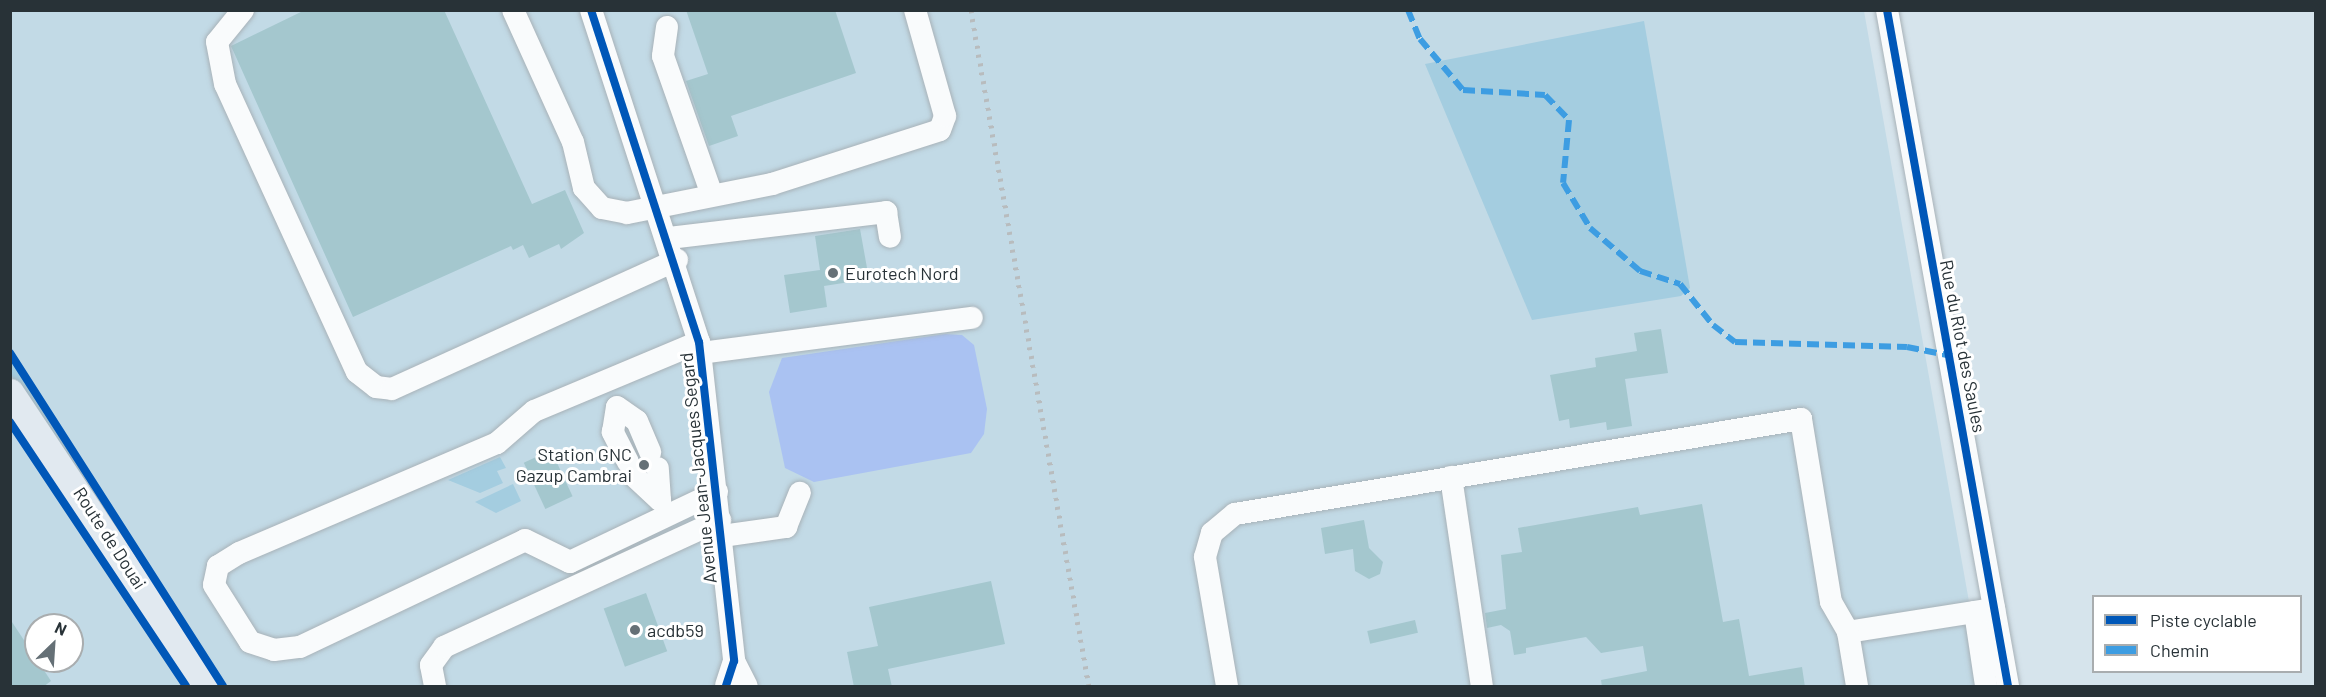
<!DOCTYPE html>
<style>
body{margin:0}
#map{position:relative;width:2326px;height:697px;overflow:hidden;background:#d6e4ec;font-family:Barlow,sans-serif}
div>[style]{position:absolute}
.built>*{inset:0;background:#c2dae6}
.green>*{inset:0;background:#a4cde0}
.water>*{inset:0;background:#aac2f2}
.building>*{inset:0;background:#a4c7ce;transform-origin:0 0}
.minor-tunnel>*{height:22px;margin-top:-11px;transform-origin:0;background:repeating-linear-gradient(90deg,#b3c0c8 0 22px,transparent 0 33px)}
.roads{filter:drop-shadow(0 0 2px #a8b2b8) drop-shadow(0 0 2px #a8b2b8)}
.minor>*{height:22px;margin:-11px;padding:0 11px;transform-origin:11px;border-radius:11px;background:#f9fbfc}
.major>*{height:27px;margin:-13.5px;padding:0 13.5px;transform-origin:13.5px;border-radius:13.5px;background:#e1e9f0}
.rail>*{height:4.5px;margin-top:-2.25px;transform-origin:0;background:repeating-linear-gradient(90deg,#b8bcbe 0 3px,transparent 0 9px)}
.quiet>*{height:6px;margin-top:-3px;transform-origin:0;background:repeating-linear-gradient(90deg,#3d9de2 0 12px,transparent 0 18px)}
.cycleway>*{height:8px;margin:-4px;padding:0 4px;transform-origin:4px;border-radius:4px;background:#0057b8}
.dots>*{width:16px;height:16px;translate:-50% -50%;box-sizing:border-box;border:3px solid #fff;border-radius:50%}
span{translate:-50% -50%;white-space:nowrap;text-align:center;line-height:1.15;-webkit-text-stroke:6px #fff;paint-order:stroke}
.poi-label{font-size:18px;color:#283237}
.left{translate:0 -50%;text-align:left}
.right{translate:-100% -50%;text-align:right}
.street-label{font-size:18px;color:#283237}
.frame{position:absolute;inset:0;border:12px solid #283237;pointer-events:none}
.legend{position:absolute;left:2092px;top:595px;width:210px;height:78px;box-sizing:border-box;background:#fff;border:2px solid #a9adaf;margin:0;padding:8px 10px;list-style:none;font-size:18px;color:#283237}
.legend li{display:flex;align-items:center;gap:12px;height:30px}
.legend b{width:30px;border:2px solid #a9adaf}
.north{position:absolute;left:24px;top:613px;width:60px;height:60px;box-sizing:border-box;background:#fff;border:2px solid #a9adaf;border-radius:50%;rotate:25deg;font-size:16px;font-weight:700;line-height:24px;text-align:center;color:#283237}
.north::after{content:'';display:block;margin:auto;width:21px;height:27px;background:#657076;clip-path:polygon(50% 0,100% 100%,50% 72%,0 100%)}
</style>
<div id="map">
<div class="built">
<div style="clip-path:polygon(evenodd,10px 11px,1864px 11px,1984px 686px,11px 686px,10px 11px,36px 625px,72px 625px,72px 661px,36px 661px,36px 625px)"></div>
</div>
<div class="green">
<div style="clip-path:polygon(1644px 21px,1690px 288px,1681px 296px,1532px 320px,1425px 64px)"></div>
<div style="clip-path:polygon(10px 357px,42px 401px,219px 686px,11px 375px)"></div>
<div style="clip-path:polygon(500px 457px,506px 468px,497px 471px,503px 483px,480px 493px,448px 480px)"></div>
<div style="clip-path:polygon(513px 484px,521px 501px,496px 513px,475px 502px)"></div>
</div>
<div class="water">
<div style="clip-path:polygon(945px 334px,962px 335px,974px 345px,987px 409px,984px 434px,971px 453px,814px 482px,785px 468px,769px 392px,782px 358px)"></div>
</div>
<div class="building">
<div style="clip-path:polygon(305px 10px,444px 10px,532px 204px,565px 190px,584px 233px,561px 249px,559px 244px,529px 258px,523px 245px,513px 250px,511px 246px,353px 317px,231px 46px)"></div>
<div style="clip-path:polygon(686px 10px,835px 10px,856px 73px,731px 116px,738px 136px,709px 146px,686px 81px,708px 74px)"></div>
<div style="clip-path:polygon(860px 229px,869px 279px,824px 286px,827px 307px,790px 313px,784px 275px,820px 270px,815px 236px)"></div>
<div style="clip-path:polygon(1661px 329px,1668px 373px,1625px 379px,1632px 426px,1607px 430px,1606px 422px,1570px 428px,1569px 419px,1559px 421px,1550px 375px,1596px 367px,1595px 358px,1637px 351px,1634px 333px)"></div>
<div style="left:551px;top:450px;width:51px;height:30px;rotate:65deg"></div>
<div style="clip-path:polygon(1702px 504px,1723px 622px,1739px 619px,1749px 676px,1802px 667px,1805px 687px,1602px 687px,1601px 680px,1647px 671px,1643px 646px,1601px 653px,1586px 637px,1526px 648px,1526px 653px,1514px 655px,1510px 631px,1501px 625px,1487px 628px,1485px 613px,1506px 609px,1501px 555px,1522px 552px,1518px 528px,1638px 507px,1640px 515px)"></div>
<div style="clip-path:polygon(1364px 520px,1369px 548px,1383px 562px,1380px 574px,1369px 579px,1355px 571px,1353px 549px,1325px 554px,1321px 528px)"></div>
<div style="clip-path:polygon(991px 581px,1005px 644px,888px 669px,892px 687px,854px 687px,847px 652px,878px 646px,869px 607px)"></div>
<div style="left:646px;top:593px;width:62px;height:45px;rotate:70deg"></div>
<div style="clip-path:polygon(10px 619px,51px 681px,43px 687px,10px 687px)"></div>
<div style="left:1415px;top:620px;width:13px;height:49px;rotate:77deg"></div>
</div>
<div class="minor-tunnel">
<div style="left:640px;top:457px;width:17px;rotate:66deg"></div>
</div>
<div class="roads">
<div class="minor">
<div style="left:243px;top:10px;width:41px;rotate:129.1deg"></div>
<div style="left:217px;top:42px;width:43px;rotate:79.2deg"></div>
<div style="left:225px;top:84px;width:317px;rotate:65.4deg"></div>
<div style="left:357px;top:372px;width:24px;rotate:38deg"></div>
<div style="left:376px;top:387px;width:16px;rotate:7deg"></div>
<div style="left:392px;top:389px;width:313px;rotate:-24.4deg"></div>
<div style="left:513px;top:10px;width:145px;rotate:65.6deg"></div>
<div style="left:573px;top:142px;width:47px;rotate:76.6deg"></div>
<div style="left:584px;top:188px;width:27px;rotate:48deg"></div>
<div style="left:602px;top:208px;width:25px;rotate:11deg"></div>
<div style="left:627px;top:213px;width:148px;rotate:-11.3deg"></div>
<div style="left:772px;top:184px;width:176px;rotate:-17.8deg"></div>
<div style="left:940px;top:130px;width:15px;rotate:-70deg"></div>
<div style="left:945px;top:116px;width:110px;rotate:-105.8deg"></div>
<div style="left:591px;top:10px;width:349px;rotate:72deg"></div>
<div style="left:699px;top:342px;width:321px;rotate:83.7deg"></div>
<div style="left:734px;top:661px;width:26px;rotate:108deg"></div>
<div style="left:1887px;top:10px;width:687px;rotate:79.85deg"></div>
<div style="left:667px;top:27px;width:29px;rotate:98deg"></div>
<div style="left:663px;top:56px;width:147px;rotate:70.6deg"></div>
<div style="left:669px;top:238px;width:219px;rotate:-6.8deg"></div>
<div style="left:886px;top:212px;width:25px;rotate:81deg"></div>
<div style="left:699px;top:342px;width:179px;rotate:157.3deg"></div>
<div style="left:534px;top:411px;width:49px;rotate:139.1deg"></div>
<div style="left:497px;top:443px;width:280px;rotate:156.9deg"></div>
<div style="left:239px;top:553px;width:25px;rotate:148deg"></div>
<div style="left:218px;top:566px;width:19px;rotate:102deg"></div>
<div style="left:214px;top:585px;width:67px;rotate:57.7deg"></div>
<div style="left:250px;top:642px;width:25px;rotate:18deg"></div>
<div style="left:274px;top:650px;width:26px;rotate:-7deg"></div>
<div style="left:300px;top:647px;width:249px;rotate:-25.4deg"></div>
<div style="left:525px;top:540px;width:50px;rotate:26.1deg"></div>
<div style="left:570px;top:562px;width:163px;rotate:-25.5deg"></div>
<div style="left:701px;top:353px;width:273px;rotate:-7.4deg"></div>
<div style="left:628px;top:462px;width:34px;rotate:-117deg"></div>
<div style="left:613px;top:432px;width:25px;rotate:-81deg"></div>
<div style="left:617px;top:407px;width:24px;rotate:35deg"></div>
<div style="left:637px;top:421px;width:34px;rotate:67deg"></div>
<div style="left:1451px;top:477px;width:211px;rotate:81.6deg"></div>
<div style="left:636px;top:478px;width:33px;rotate:43deg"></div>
<div style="left:660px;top:500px;width:32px;rotate:-94deg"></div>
<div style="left:722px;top:536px;width:65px;rotate:-8deg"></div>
<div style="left:786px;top:527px;width:37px;rotate:-68deg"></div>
<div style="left:1975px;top:612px;width:75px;rotate:81.5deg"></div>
<div style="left:1848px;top:632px;width:148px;rotate:-9deg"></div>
<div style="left:734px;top:661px;width:28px;rotate:63deg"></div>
<div style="left:435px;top:686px;width:21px;rotate:-101deg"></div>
<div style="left:431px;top:665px;width:22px;rotate:-54deg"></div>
<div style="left:444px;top:647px;width:304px;rotate:-24.7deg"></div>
<div style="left:1227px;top:686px;width:131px;rotate:-99.7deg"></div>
<div style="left:1205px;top:557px;width:25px;rotate:-74deg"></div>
<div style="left:1212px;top:533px;width:30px;rotate:-40deg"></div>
<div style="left:1235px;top:514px;width:574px;rotate:-9.53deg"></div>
<div style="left:1801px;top:419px;width:185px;rotate:80.7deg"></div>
<div style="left:1831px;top:602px;width:34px;rotate:60deg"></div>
<div style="left:1848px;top:632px;width:55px;rotate:80.5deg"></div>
</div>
<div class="major">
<div style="left:10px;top:392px;width:353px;rotate:56.4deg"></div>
</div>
</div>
<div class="rail">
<div style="left:971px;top:10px;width:686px;rotate:80.1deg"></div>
</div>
<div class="quiet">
<div style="left:1408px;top:10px;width:31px;rotate:68deg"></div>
<div style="left:1420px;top:39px;width:67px;rotate:49.9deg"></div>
<div style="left:1463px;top:90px;width:82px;rotate:3.5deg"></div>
<div style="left:1545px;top:95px;width:35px;rotate:46deg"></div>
<div style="left:1569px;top:120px;width:63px;rotate:95.4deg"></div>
<div style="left:1563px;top:183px;width:52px;rotate:59deg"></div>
<div style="left:1590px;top:228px;width:66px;rotate:40.7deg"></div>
<div style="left:1640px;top:271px;width:42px;rotate:18deg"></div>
<div style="left:1680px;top:284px;width:53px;rotate:51.2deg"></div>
<div style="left:1713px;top:325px;width:28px;rotate:38deg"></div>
<div style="left:1735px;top:342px;width:172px;rotate:1.7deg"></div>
<div style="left:1907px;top:347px;width:46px;rotate:11.3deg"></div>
</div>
<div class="cycleway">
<div style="left:591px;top:10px;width:349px;rotate:72deg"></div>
<div style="left:699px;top:342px;width:321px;rotate:83.7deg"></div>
<div style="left:734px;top:661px;width:26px;rotate:108deg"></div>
<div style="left:1887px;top:10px;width:687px;rotate:79.85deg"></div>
<div style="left:10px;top:353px;width:395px;rotate:57.4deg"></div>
<div style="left:10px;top:422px;width:317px;rotate:56.3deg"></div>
</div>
<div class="dots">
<div style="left:833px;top:273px;background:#657076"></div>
<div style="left:644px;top:465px;background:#657076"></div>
<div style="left:635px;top:630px;background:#657076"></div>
</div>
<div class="poi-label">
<span class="left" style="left:845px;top:273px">Eurotech Nord</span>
<span class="right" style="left:632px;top:465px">Station GNC<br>Gazup Cambrai</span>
<span class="left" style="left:647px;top:630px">acdb59</span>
</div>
<div class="street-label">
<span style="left:1963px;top:346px;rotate:79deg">Rue du Riot des Saules</span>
<span style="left:698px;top:468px;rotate:-96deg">Avenue Jean-Jacques Segard</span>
<span style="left:110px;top:538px;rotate:57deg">Route de Douai</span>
</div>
<div class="frame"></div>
<ul class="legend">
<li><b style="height:8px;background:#0057b8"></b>Piste cyclable</li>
<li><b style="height:8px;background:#3d9de2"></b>Chemin</li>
</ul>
<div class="north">N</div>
</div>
